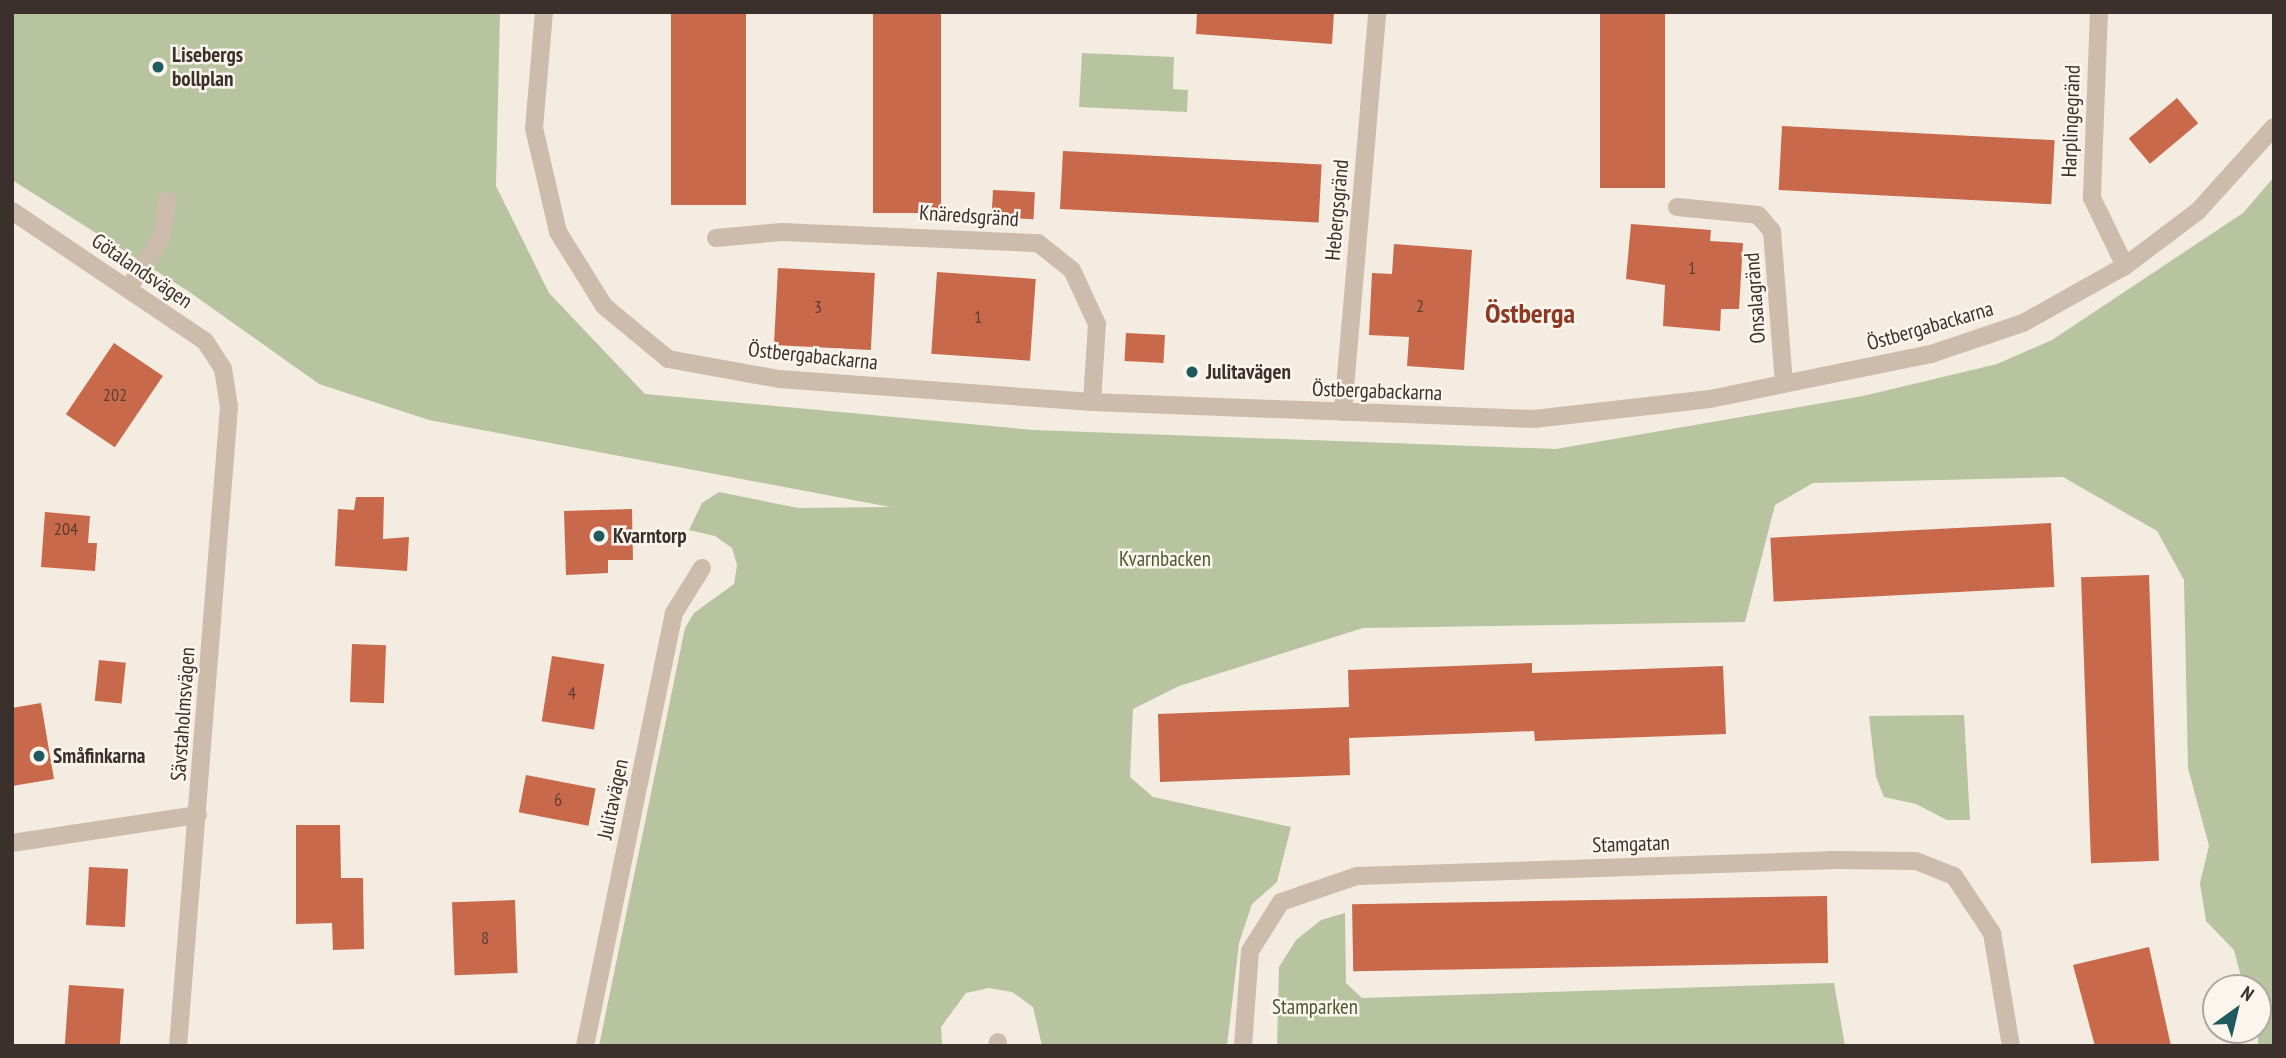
<!DOCTYPE html>
<meta charset="utf-8">
<style>
body{margin:0}
#map{position:relative;width:2286px;height:1058px;overflow:hidden;background:#f4ebe1;font-family:"PT Sans Narrow",sans-serif}
div>[style]{position:absolute}
.green>*{inset:0;background:#b8c4a0}
.building>*{inset:0;background:#c8694b;transform-origin:0 0}
.minor>*{height:18px;margin:-9px;padding:0 9px;transform-origin:9px;border-radius:9px;background:#cdbbac}
.dots>*{width:19px;height:19px;translate:-50% -50%;box-sizing:border-box;border:4px solid #fbf5ee;border-radius:50%}
span{translate:-50% -50%;white-space:nowrap;text-align:center;line-height:1.15;-webkit-text-stroke:5px #fbf5ee;paint-order:stroke}
.number-label{font-size:18px;color:#5e3e33}
.number-label span{-webkit-text-stroke-width:0}
.poi-label{font-size:21px;color:#3b302b;font-weight:700}
.left{translate:0 -50%;text-align:left}
.street-label{font-size:21px;color:#3b302b}
.park-label{font-size:21px;color:#4a5a2e}
.district-label{font-size:28px;color:#8c3b22;font-weight:700}
.frame{position:absolute;inset:0;border:14px solid #3b302b;pointer-events:none}
.north{position:absolute;left:2202px;top:974px;width:70px;height:70px;box-sizing:border-box;background:#fbf5ee;border:2px solid #aea6a0;border-radius:50%;rotate:34deg;font-size:19px;font-weight:700;line-height:28px;text-align:center;color:#3b302b}
.north::after{content:'';display:block;margin:auto;width:24px;height:32px;background:#1f5a5e;clip-path:polygon(50% 0,100% 100%,50% 72%,0 100%)}
</style>
<div id="map">
<div class="green">
<div style="clip-path:polygon(12px 12px,500px 12px,496px 186px,549px 293px,645px 394px,1033px 430px,1556px 449px,1863px 396px,1997px 364px,2052px 340px,2243px 213px,2274px 177px,2274px 1046px,2258px 1046px,2258px 988px,2244px 988px,2234px 950px,2206px 921px,2200px 883px,2209px 846px,2188px 768px,2184px 580px,2157px 531px,2063px 477px,1813px 483px,1775px 505px,1745px 622px,1363px 628px,1179px 686px,1133px 709px,1130px 777px,1153px 797px,1291px 827px,1277px 882px,1252px 904px,1239px 943px,1227px 1046px,1042px 1046px,1033px 1007px,1012px 992px,989px 988px,966px 993px,941px 1027px,942px 1046px,599px 1046px,685px 628px,694px 613px,734px 584px,737px 565px,732px 548px,715px 536px,689px 530px,702px 503px,719px 492px,798px 508px,890px 507px,429px 420px,319px 384px,188px 291px,12px 180px)"></div>
<div style="clip-path:polygon(1082px 53px,1174px 57px,1173px 89px,1188px 90px,1187px 112px,1079px 107px)"></div>
<div style="clip-path:polygon(1964px 715px,1970px 820px,1947px 820px,1916px 804px,1884px 797px,1876px 777px,1869px 716px)"></div>
<div style="clip-path:polygon(1345px 913px,1346px 983px,1362px 998px,1834px 983px,1845px 1046px,1277px 1046px,1279px 967px,1296px 940px,1321px 920px)"></div>
</div>
<div class="building">
<div style="left:671px;top:12px;width:75px;height:193px"></div>
<div style="left:873px;top:12px;width:68px;height:201px"></div>
<div style="clip-path:polygon(1197px 12px,1334px 12px,1332px 44px,1196px 34px)"></div>
<div style="left:1600px;top:12px;width:65px;height:176px"></div>
<div style="left:2177px;top:98px;width:33px;height:63px;rotate:50deg"></div>
<div style="left:1782px;top:126px;width:273px;height:64px;rotate:3deg"></div>
<div style="left:1063px;top:151px;width:259px;height:58px;rotate:3deg"></div>
<div style="left:993px;top:190px;width:42px;height:27px;rotate:3deg"></div>
<div style="clip-path:polygon(1631px 224px,1711px 230px,1710px 241px,1743px 243px,1739px 309px,1721px 309px,1720px 331px,1663px 326px,1665px 285px,1626px 279px)"></div>
<div style="clip-path:polygon(1394px 244px,1472px 250px,1464px 370px,1407px 366px,1409px 337px,1369px 335px,1372px 273px,1392px 274px)"></div>
<div style="left:778px;top:268px;width:97px;height:77px;rotate:3deg"></div>
<div style="left:937px;top:272px;width:99px;height:82px;rotate:4deg"></div>
<div style="left:1126px;top:333px;width:39px;height:28px;rotate:3deg"></div>
<div style="left:114px;top:343px;width:59px;height:86px;rotate:34deg"></div>
<div style="clip-path:polygon(356px 497px,384px 497px,383px 539px,409px 537px,407px 571px,335px 566px,338px 509px,354px 510px)"></div>
<div style="clip-path:polygon(632px 509px,633px 560px,608px 560px,608px 573px,566px 575px,564px 511px)"></div>
<div style="clip-path:polygon(45px 512px,90px 516px,88px 543px,97px 543px,95px 571px,41px 567px)"></div>
<div style="left:2051px;top:523px;width:64px;height:281px;rotate:87deg"></div>
<div style="left:2149px;top:575px;width:286px;height:68px;rotate:88deg"></div>
<div style="left:352px;top:644px;width:34px;height:58px;rotate:2deg"></div>
<div style="left:552px;top:656px;width:53px;height:66px;rotate:9deg"></div>
<div style="left:99px;top:660px;width:27px;height:41px;rotate:6deg"></div>
<div style="clip-path:polygon(1532px 663px,1532px 673px,1723px 666px,1726px 734px,1535px 741px,1534px 731px,1349px 738px,1350px 775px,1160px 782px,1158px 714px,1349px 707px,1348px 670px)"></div>
<div style="clip-path:polygon(41px 703px,54px 779px,12px 786px,12px 708px)"></div>
<div style="left:526px;top:775px;width:71px;height:38px;rotate:11deg"></div>
<div style="clip-path:polygon(296px 825px,340px 825px,341px 878px,363px 878px,364px 949px,333px 950px,332px 923px,296px 924px)"></div>
<div style="left:89px;top:867px;width:39px;height:58px;rotate:3deg"></div>
<div style="left:1827px;top:896px;width:67px;height:475px;rotate:89deg"></div>
<div style="left:515px;top:900px;width:73px;height:63px;rotate:88deg"></div>
<div style="clip-path:polygon(2149px 947px,2171px 1046px,2095px 1046px,2073px 965px)"></div>
<div style="left:69px;top:985px;width:55px;height:61px;rotate:4deg"></div>
</div>
<div class="minor">
<div style="left:544px;top:12px;width:116px;rotate:94.9deg"></div>
<div style="left:534px;top:128px;width:107px;rotate:77deg"></div>
<div style="left:558px;top:232px;width:87px;rotate:58.1deg"></div>
<div style="left:604px;top:306px;width:83px;rotate:39.6deg"></div>
<div style="left:668px;top:359px;width:113px;rotate:10.2deg"></div>
<div style="left:779px;top:379px;width:314px;rotate:4.2deg"></div>
<div style="left:1092px;top:402px;width:442px;rotate:2.2deg"></div>
<div style="left:1534px;top:419px;width:177px;rotate:-6.5deg"></div>
<div style="left:1710px;top:399px;width:226px;rotate:-11.5deg"></div>
<div style="left:1931px;top:354px;width:97px;rotate:-18.6deg"></div>
<div style="left:2023px;top:323px;width:117px;rotate:-29.2deg"></div>
<div style="left:2125px;top:266px;width:91px;rotate:-37deg"></div>
<div style="left:2198px;top:211px;width:113px;rotate:-47.9deg"></div>
<div style="left:2099px;top:12px;width:186px;rotate:92.2deg"></div>
<div style="left:2092px;top:198px;width:76px;rotate:64.1deg"></div>
<div style="left:1677px;top:207px;width:81px;rotate:5.6deg"></div>
<div style="left:1758px;top:215px;width:21px;rotate:49deg"></div>
<div style="left:1772px;top:231px;width:151px;rotate:85.5deg"></div>
<div style="left:12px;top:211px;width:233px;rotate:34deg"></div>
<div style="left:205px;top:341px;width:33px;rotate:57deg"></div>
<div style="left:223px;top:369px;width:38px;rotate:81deg"></div>
<div style="left:229px;top:407px;width:641px;rotate:94.56deg"></div>
<div style="left:716px;top:238px;width:66px;rotate:-5.2deg"></div>
<div style="left:782px;top:232px;width:256px;rotate:2.5deg"></div>
<div style="left:1038px;top:243px;width:43px;rotate:38.5deg"></div>
<div style="left:1072px;top:270px;width:60px;rotate:65.2deg"></div>
<div style="left:1097px;top:324px;width:78px;rotate:93.7deg"></div>
<div style="left:128px;top:289px;width:62px;rotate:-56.8deg"></div>
<div style="left:162px;top:237px;width:37px;rotate:-82deg"></div>
<div style="left:1343px;top:412px;width:401px;rotate:-85.1deg"></div>
<div style="left:12px;top:843px;width:188px;rotate:-8.6deg"></div>
<div style="left:585px;top:1046px;width:442px;rotate:-78.4deg"></div>
<div style="left:674px;top:613px;width:53px;rotate:-58.1deg"></div>
<div style="left:997px;top:1046px;width:4px;rotate:-76deg"></div>
<div style="left:1243px;top:1046px;width:95px;rotate:-85.8deg"></div>
<div style="left:1250px;top:951px;width:58px;rotate:-57.7deg"></div>
<div style="left:1281px;top:902px;width:80px;rotate:-18.9deg"></div>
<div style="left:1357px;top:876px;width:474px;rotate:-1.9deg"></div>
<div style="left:1831px;top:860px;width:85px;rotate:0.7deg"></div>
<div style="left:1916px;top:861px;width:41px;rotate:21.5deg"></div>
<div style="left:1954px;top:876px;width:69px;rotate:56.3deg"></div>
<div style="left:1992px;top:933px;width:115px;rotate:80.5deg"></div>
</div>
<div class="dots">
<div style="left:158px;top:67px;background:#1f5a5e"></div>
<div style="left:1192px;top:372px;background:#1f5a5e"></div>
<div style="left:599px;top:536px;background:#1f5a5e"></div>
<div style="left:39px;top:756px;background:#1f5a5e"></div>
</div>
<div class="number-label">
<span style="left:1692px;top:268px">1</span>
<span style="left:1420px;top:306px">2</span>
<span style="left:818px;top:307px">3</span>
<span style="left:978px;top:317px">1</span>
<span style="left:115px;top:395px">202</span>
<span style="left:66px;top:529px">204</span>
<span style="left:572px;top:693px">4</span>
<span style="left:558px;top:800px">6</span>
<span style="left:485px;top:938px">8</span>
</div>
<div class="poi-label">
<span class="left" style="left:172px;top:67px">Lisebergs<br>bollplan</span>
<span class="left" style="left:1206px;top:372px">Julitavägen</span>
<span class="left" style="left:613px;top:536px">Kvarntorp</span>
<span class="left" style="left:53px;top:756px">Småfinkarna</span>
</div>
<div class="street-label">
<span style="left:2071px;top:121px;rotate:-88deg">Harplingegränd</span>
<span style="left:1337px;top:210px;rotate:-85deg">Hebergsgränd</span>
<span style="left:969px;top:216px;rotate:4deg">Knäredsgränd</span>
<span style="left:142px;top:271px;rotate:34deg">Götalandsvägen</span>
<span style="left:1755px;top:298px;rotate:-94deg">Onsalagränd</span>
<span style="left:1930px;top:326px;rotate:-16deg">Östbergabackarna</span>
<span style="left:813px;top:356px;rotate:6deg">Östbergabackarna</span>
<span style="left:1377px;top:391px;rotate:2deg">Östbergabackarna</span>
<span style="left:183px;top:714px;rotate:-86deg">Sävstaholmsvägen</span>
<span style="left:613px;top:799px;rotate:-78deg">Julitavägen</span>
<span style="left:1631px;top:844px;rotate:-2deg">Stamgatan</span>
</div>
<div class="park-label">
<span style="left:1165px;top:559px">Kvarnbacken</span>
<span style="left:1315px;top:1007px">Stamparken</span>
</div>
<div class="district-label">
<span style="left:1530px;top:313px">Östberga</span>
</div>
<div class="frame"></div>
<div class="north">N</div>
</div>
